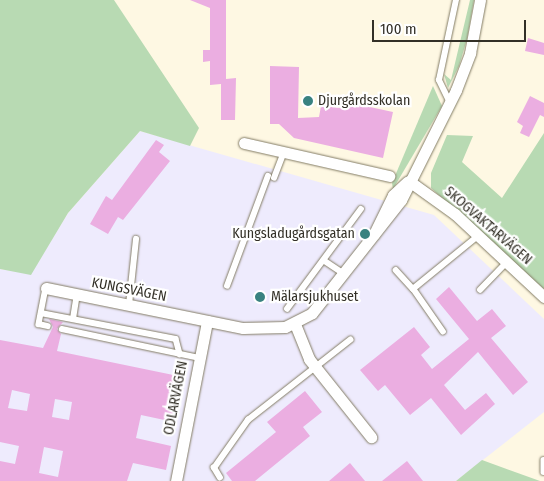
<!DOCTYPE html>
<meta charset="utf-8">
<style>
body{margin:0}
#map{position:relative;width:544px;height:481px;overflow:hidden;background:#fef8e3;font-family:"Fira Sans Condensed",sans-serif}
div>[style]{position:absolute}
.medical>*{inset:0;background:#eeebfd}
.green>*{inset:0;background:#b8dab3}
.building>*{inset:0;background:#ebaee1}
.roads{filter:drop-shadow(0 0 1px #837c65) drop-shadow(0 0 1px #837c65)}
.lane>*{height:5.5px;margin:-2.75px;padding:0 2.75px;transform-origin:2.75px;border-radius:2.75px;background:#fff}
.street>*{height:11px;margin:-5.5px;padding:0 5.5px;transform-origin:5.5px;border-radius:5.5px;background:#fff}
.dots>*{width:14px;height:14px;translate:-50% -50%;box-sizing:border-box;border:2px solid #fff;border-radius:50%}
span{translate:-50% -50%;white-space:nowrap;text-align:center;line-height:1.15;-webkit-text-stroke:4.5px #fff;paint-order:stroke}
.poi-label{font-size:14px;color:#333027}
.left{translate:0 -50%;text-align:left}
.right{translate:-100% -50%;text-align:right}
.street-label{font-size:14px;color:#333027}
.scale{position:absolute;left:372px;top:20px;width:154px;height:22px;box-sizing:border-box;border:2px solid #333027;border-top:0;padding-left:6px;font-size:15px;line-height:18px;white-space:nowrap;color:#333027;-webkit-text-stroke:4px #fff;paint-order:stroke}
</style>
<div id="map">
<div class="medical">
<div style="clip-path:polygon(140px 131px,434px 215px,544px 319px,544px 412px,456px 481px,0 481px,0 269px,31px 274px,68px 213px)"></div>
</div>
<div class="green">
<div style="clip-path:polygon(0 0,114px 0,199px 128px,190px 146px,140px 131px,68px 213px,31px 275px,0 269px)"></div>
<div style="clip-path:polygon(470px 0,474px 0,467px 39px,459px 66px,448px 88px,444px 74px,451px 80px)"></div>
<div style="clip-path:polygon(433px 86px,442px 106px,393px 189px,392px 183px)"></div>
<div style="clip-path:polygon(544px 133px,544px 289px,431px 188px,431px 173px,447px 135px,473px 136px,462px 162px,502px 198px)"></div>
<div style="clip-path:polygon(482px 460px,540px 481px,456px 481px)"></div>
</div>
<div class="building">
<div style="clip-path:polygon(190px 0,226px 0,226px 79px,236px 78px,235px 120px,221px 120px,221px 84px,210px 85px,210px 61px,203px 62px,203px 50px,210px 50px,210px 8px)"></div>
<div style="clip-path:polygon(528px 38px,544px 43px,544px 55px,525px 51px)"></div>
<div style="clip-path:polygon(270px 66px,299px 67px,298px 118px,319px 117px,321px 106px,341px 108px,342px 101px,393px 112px,383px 158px,294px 138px,279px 124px,270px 124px)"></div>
<div style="clip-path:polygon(530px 96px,544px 103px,544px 117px,540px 115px,529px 137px,520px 133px,523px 126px,517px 122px)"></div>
<div style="clip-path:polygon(156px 140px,164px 145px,159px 152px,170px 161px,123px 220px,118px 217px,108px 234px,90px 224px,106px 196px,112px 200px)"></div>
<div style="clip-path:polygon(449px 287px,477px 321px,492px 309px,506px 326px,491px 338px,528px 382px,513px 395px,478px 352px,444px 385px,465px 410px,486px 393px,495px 404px,461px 435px,431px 398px,410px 415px,385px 385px,378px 391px,360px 370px,414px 327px,430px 347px,421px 355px,432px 369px,469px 339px,436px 299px)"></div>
<div style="clip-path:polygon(evenodd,49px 319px,63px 322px,57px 329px,61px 334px,57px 351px,183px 377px,174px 422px,141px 415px,136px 438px,171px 446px,166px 470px,133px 463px,127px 481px,0 481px,0 461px,15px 464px,19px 446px,0 442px,0 340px,43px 348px,53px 327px,49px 319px,12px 390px,30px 394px,27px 411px,8px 408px,12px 390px,49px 319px,55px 399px,72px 402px,69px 420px,52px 417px,55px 399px,49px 319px,44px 447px,63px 451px,58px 477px,39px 473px,44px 447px)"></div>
<div style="clip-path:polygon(305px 391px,322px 412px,303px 427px,310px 436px,255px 481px,232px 481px,226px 473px,276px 432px,267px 422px)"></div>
<div style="clip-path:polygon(407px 461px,423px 481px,382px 481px)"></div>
<div style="clip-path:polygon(350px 463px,365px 481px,329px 481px)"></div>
</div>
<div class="roads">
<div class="lane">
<div style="left:450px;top:103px;width:25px;rotate:-116deg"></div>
<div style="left:439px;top:80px;width:82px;rotate:-78deg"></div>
<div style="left:274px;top:178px;width:28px;rotate:-69deg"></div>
<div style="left:325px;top:261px;width:23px;rotate:34deg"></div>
<div style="left:396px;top:270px;width:25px;rotate:48deg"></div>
<div style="left:227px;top:286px;width:117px;rotate:-69.6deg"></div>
<div style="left:46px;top:288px;width:37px;rotate:101deg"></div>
<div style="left:39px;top:324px;width:9px;rotate:13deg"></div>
<div style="left:480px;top:290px;width:39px;rotate:-46deg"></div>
<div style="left:129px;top:305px;width:66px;rotate:-83.9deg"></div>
<div style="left:287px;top:309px;width:124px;rotate:-53.5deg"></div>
<div style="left:41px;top:313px;width:137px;rotate:10.9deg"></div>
<div style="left:176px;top:339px;width:16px;rotate:75deg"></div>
<div style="left:73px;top:319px;width:24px;rotate:-81deg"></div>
<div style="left:62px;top:329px;width:141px;rotate:11.9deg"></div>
<div style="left:443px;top:332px;width:52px;rotate:-124.9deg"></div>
<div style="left:413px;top:289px;width:84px;rotate:-39.2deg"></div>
<div style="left:544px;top:460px;width:12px;rotate:90deg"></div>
<div style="left:220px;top:478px;width:12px;rotate:-121deg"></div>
<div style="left:214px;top:468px;width:59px;rotate:-54.7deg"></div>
<div style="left:248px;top:420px;width:130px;rotate:-38.1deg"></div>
</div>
<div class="street">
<div style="left:244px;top:143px;width:149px;rotate:12.8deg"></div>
<div style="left:409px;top:181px;width:57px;rotate:35.7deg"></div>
<div style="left:455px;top:214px;width:122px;rotate:43deg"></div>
<div style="left:374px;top:234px;width:43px;rotate:-64deg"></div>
<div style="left:393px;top:195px;width:19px;rotate:-43deg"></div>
<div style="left:46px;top:288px;width:201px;rotate:11.5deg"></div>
<div style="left:243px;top:328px;width:42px;rotate:-1.4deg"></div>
<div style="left:285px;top:327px;width:30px;rotate:-27deg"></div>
<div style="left:312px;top:313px;width:144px;rotate:-51.8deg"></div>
<div style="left:401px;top:200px;width:123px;rotate:-63.4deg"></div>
<div style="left:456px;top:90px;width:40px;rotate:-69deg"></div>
<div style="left:470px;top:53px;width:54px;rotate:-79.3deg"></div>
<div style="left:295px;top:324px;width:38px;rotate:68deg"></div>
<div style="left:309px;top:359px;width:100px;rotate:51.5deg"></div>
<div style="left:176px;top:481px;width:163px;rotate:-79deg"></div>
</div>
</div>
<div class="dots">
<div style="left:308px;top:101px;background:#398280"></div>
<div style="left:365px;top:234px;background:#398280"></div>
<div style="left:260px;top:297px;background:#398280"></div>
</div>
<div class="poi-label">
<span class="left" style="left:318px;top:101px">Djurgårdsskolan</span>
<span class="right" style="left:355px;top:234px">Kungsladugårdsgatan</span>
<span class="left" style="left:271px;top:297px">Mälarsjukhuset</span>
</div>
<div class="street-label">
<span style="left:488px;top:226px;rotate:41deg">SKOGVAKTARVÄGEN</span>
<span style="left:129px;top:290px;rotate:11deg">KUNGSVÄGEN</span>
<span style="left:176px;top:398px;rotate:-79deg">ODLARVÄGEN</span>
</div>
<div class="scale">100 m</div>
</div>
